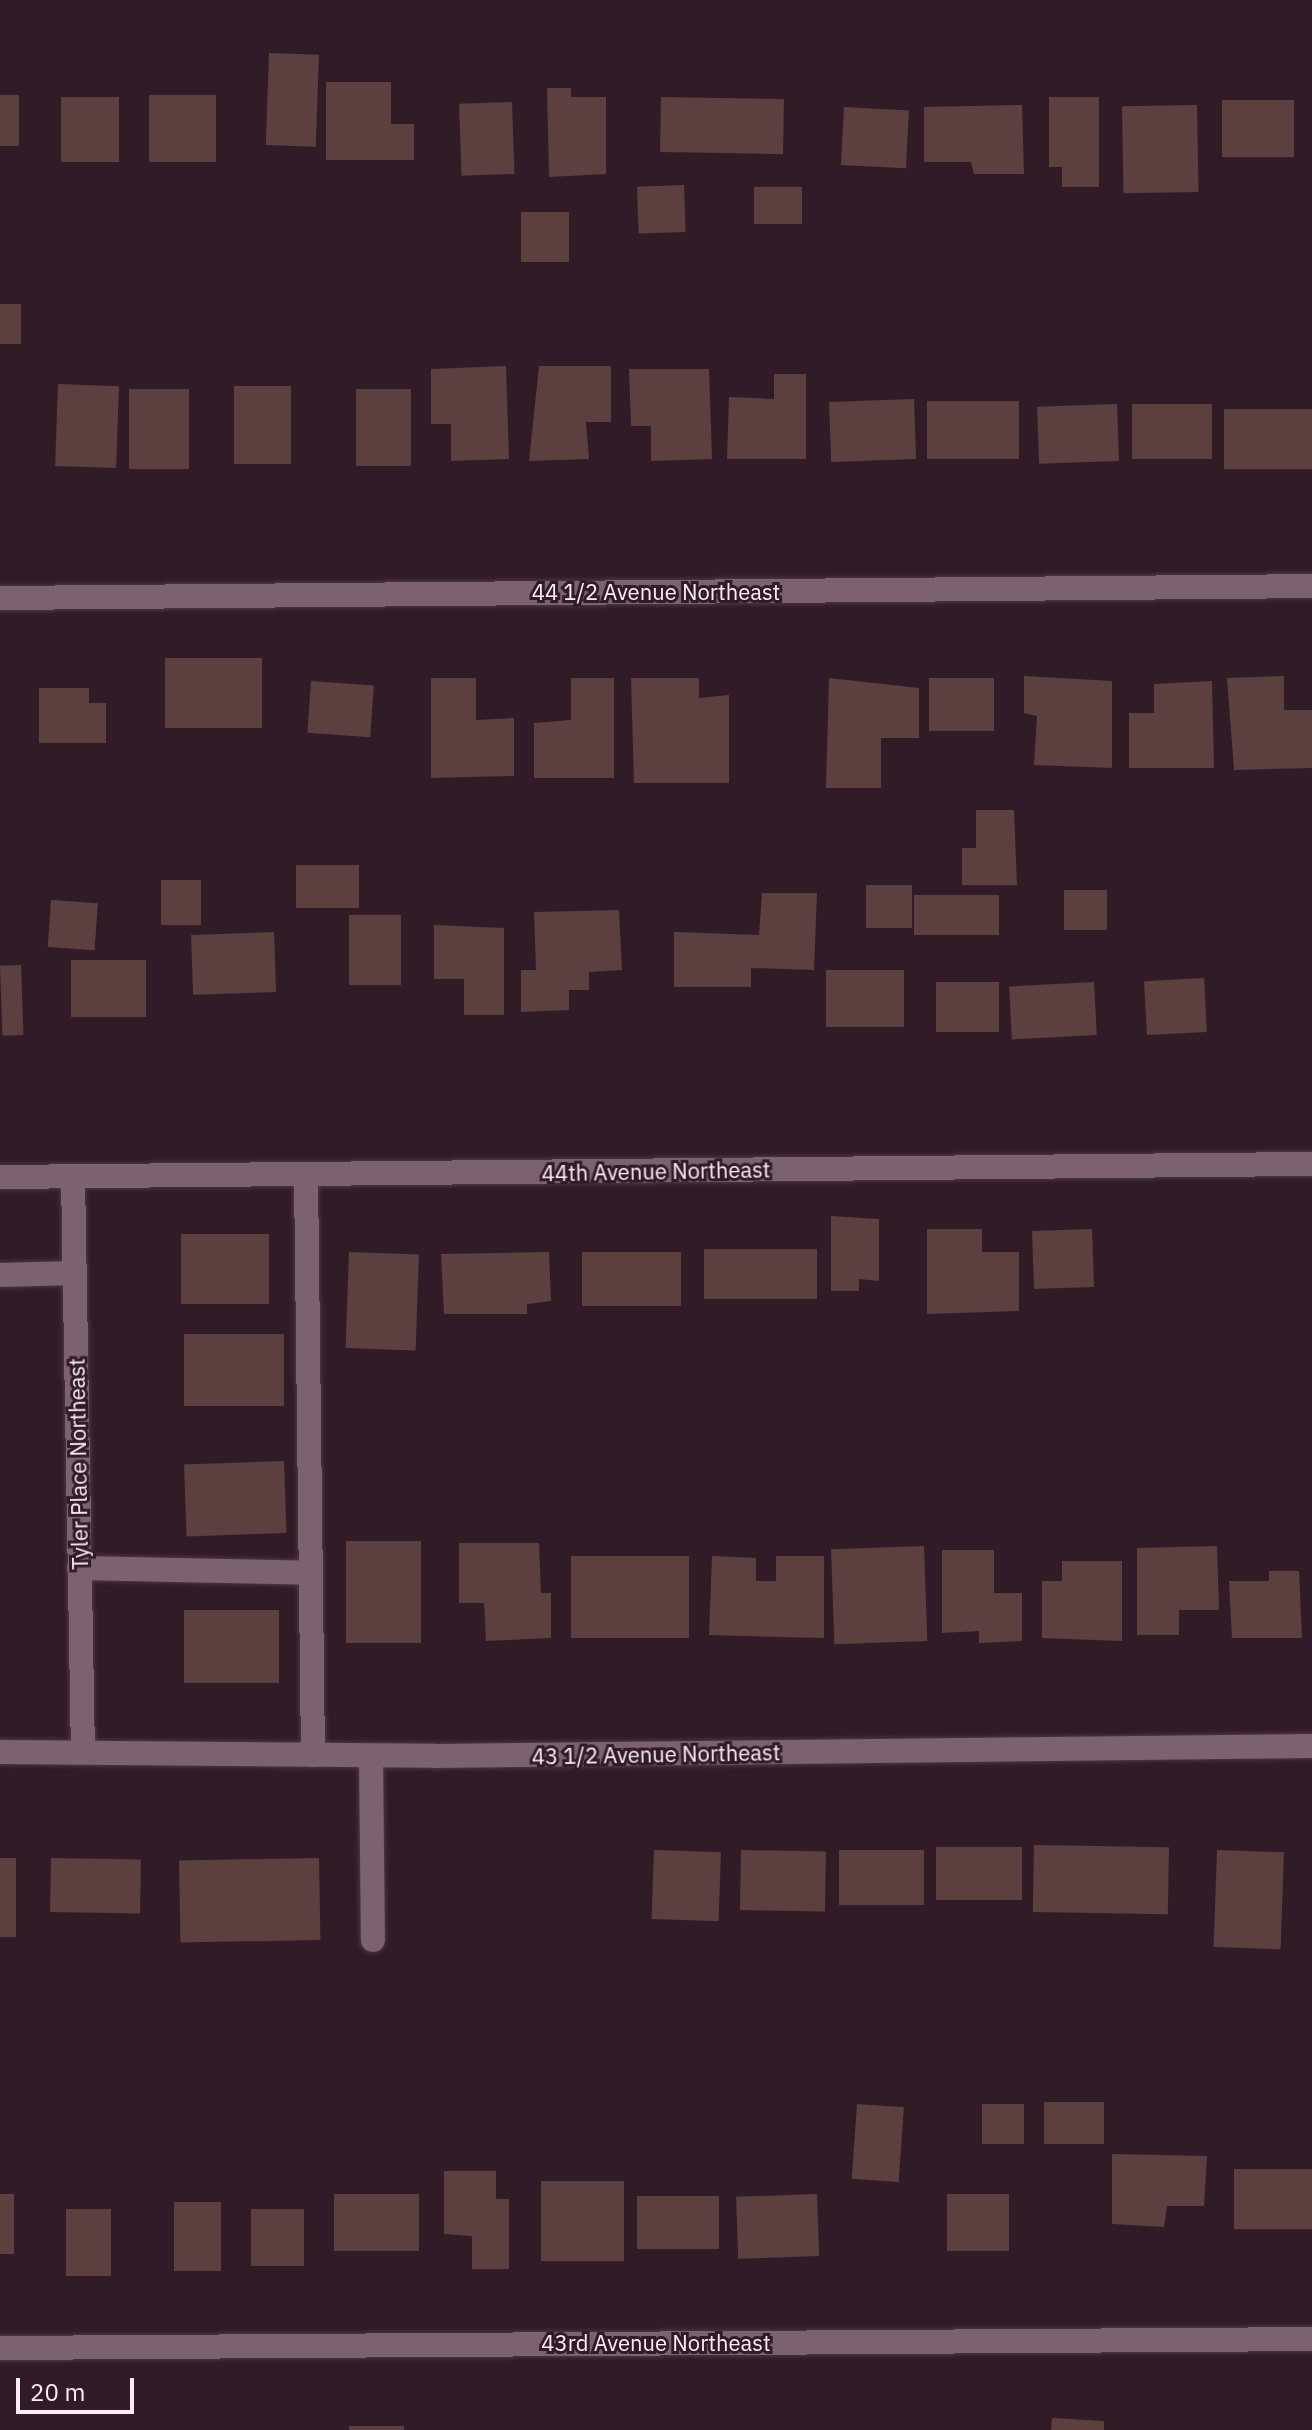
<!DOCTYPE html>
<style>
body{margin:0}
#map{position:relative;width:1312px;height:2430px;overflow:hidden;background:#311b27;font-family:"IBM Plex Sans",sans-serif}
div>[style]{position:absolute}
.building>*{inset:0;background:#5c4040;transform-origin:0 0}
.roads{filter:drop-shadow(0 0 2px #4a3842) drop-shadow(0 0 2px #4a3842)}
.minor>*{height:24px;margin:-12px;padding:0 12px;transform-origin:12px;border-radius:12px;background:#7c626f}
span{translate:-50% -50%;white-space:nowrap;text-align:center;line-height:1.15;-webkit-text-stroke:6px #311b27;paint-order:stroke}
.street-label{font-size:22px;color:#fdeef5}
.scale{position:absolute;left:16px;top:2378px;width:118px;height:36px;box-sizing:border-box;border:4px solid #fdeef5;border-top:0;padding-left:10px;font-size:24px;line-height:28px;white-space:nowrap;color:#fdeef5;-webkit-text-stroke:6px #311b27;paint-order:stroke}
</style>
<div id="map">
<div class="building">
<div style="left:269px;top:53px;width:50px;height:92px;rotate:2deg"></div>
<div style="clip-path:polygon(326px 82px,391px 82px,391px 124px,414px 124px,414px 160px,326px 160px)"></div>
<div style="clip-path:polygon(547px 88px,571px 88px,571px 97px,606px 97px,606px 174px,549px 177px)"></div>
<div style="left:0;top:95px;width:19px;height:51px"></div>
<div style="left:149px;top:95px;width:67px;height:67px"></div>
<div style="left:61px;top:97px;width:58px;height:65px"></div>
<div style="left:661px;top:97px;width:123px;height:55px;rotate:1deg"></div>
<div style="clip-path:polygon(1049px 97px,1099px 97px,1099px 187px,1062px 187px,1062px 167px,1049px 167px)"></div>
<div style="left:1294px;top:100px;width:57px;height:72px;rotate:90deg"></div>
<div style="left:512px;top:102px;width:72px;height:53px;rotate:88deg"></div>
<div style="clip-path:polygon(1022px 105px,1024px 174px,974px 174px,971px 162px,924px 162px,924px 107px)"></div>
<div style="left:1197px;top:105px;width:87px;height:75px;rotate:89deg"></div>
<div style="left:844px;top:107px;width:65px;height:58px;rotate:3deg"></div>
<div style="left:684px;top:185px;width:47px;height:47px;rotate:88deg"></div>
<div style="left:754px;top:187px;width:48px;height:37px"></div>
<div style="left:521px;top:212px;width:48px;height:50px"></div>
<div style="left:0;top:304px;width:21px;height:40px"></div>
<div style="clip-path:polygon(506px 366px,509px 459px,451px 461px,451px 424px,431px 424px,431px 369px)"></div>
<div style="clip-path:polygon(539px 366px,611px 366px,611px 422px,586px 422px,589px 459px,529px 461px)"></div>
<div style="clip-path:polygon(629px 369px,709px 369px,712px 459px,651px 461px,651px 426px,631px 426px)"></div>
<div style="clip-path:polygon(774px 374px,806px 374px,806px 459px,727px 459px,729px 397px,774px 399px)"></div>
<div style="left:58px;top:384px;width:61px;height:82px;rotate:2deg"></div>
<div style="left:234px;top:386px;width:57px;height:78px"></div>
<div style="left:189px;top:389px;width:80px;height:60px;rotate:90deg"></div>
<div style="left:356px;top:389px;width:55px;height:77px"></div>
<div style="left:914px;top:399px;width:60px;height:85px;rotate:88deg"></div>
<div style="left:927px;top:401px;width:92px;height:58px"></div>
<div style="left:1117px;top:404px;width:57px;height:80px;rotate:88deg"></div>
<div style="left:1132px;top:404px;width:80px;height:55px"></div>
<div style="left:1312px;top:409px;width:60px;height:88px;rotate:90deg"></div>
<div style="left:165px;top:658px;width:97px;height:70px"></div>
<div style="clip-path:polygon(1024px 676px,1112px 681px,1112px 768px,1034px 765px,1037px 716px,1024px 713px)"></div>
<div style="clip-path:polygon(1284px 676px,1284px 710px,1312px 710px,1312px 768px,1234px 770px,1227px 678px)"></div>
<div style="clip-path:polygon(431px 678px,476px 678px,476px 720px,514px 718px,514px 776px,431px 778px)"></div>
<div style="clip-path:polygon(571px 678px,614px 678px,614px 778px,534px 778px,534px 723px,571px 720px)"></div>
<div style="clip-path:polygon(631px 678px,699px 678px,699px 698px,729px 695px,729px 783px,634px 783px)"></div>
<div style="clip-path:polygon(829px 678px,919px 688px,919px 738px,881px 738px,881px 788px,826px 788px)"></div>
<div style="left:929px;top:678px;width:65px;height:53px"></div>
<div style="left:311px;top:681px;width:63px;height:52px;rotate:4deg"></div>
<div style="clip-path:polygon(1212px 681px,1214px 768px,1129px 768px,1129px 713px,1154px 713px,1154px 684px)"></div>
<div style="clip-path:polygon(39px 688px,89px 688px,89px 703px,106px 703px,106px 743px,39px 743px)"></div>
<div style="clip-path:polygon(976px 810px,1014px 810px,1017px 885px,962px 885px,962px 848px,976px 848px)"></div>
<div style="left:296px;top:865px;width:63px;height:43px"></div>
<div style="left:161px;top:880px;width:40px;height:45px"></div>
<div style="left:866px;top:885px;width:46px;height:43px"></div>
<div style="left:1064px;top:890px;width:43px;height:40px"></div>
<div style="clip-path:polygon(762px 893px,817px 893px,814px 970px,751px 968px,751px 987px,674px 987px,674px 932px,759px 935px)"></div>
<div style="left:914px;top:895px;width:85px;height:40px"></div>
<div style="left:51px;top:900px;width:47px;height:47px;rotate:4deg"></div>
<div style="clip-path:polygon(619px 910px,622px 970px,589px 972px,589px 990px,569px 990px,569px 1010px,521px 1012px,521px 970px,536px 970px,534px 912px)"></div>
<div style="left:401px;top:915px;width:70px;height:52px;rotate:90deg"></div>
<div style="clip-path:polygon(434px 925px,504px 928px,504px 1015px,464px 1015px,464px 979px,434px 979px)"></div>
<div style="left:274px;top:932px;width:60px;height:83px;rotate:88deg"></div>
<div style="left:146px;top:960px;width:57px;height:75px;rotate:90deg"></div>
<div style="left:21px;top:965px;width:70px;height:21px;rotate:88deg"></div>
<div style="left:904px;top:970px;width:57px;height:78px;rotate:90deg"></div>
<div style="left:1204px;top:978px;width:54px;height:60px;rotate:87deg"></div>
<div style="left:936px;top:982px;width:63px;height:50px"></div>
<div style="left:1094px;top:982px;width:53px;height:85px;rotate:87deg"></div>
<div style="clip-path:polygon(831px 1216px,879px 1219px,879px 1281px,859px 1279px,859px 1291px,831px 1291px)"></div>
<div style="clip-path:polygon(927px 1229px,982px 1229px,982px 1252px,1019px 1252px,1019px 1311px,927px 1314px)"></div>
<div style="left:1092px;top:1229px;width:58px;height:60px;rotate:88deg"></div>
<div style="left:181px;top:1234px;width:88px;height:70px"></div>
<div style="left:817px;top:1249px;width:50px;height:113px;rotate:90deg"></div>
<div style="left:349px;top:1252px;width:70px;height:96px;rotate:2deg"></div>
<div style="clip-path:polygon(549px 1252px,551px 1301px,527px 1304px,527px 1314px,444px 1314px,441px 1254px)"></div>
<div style="left:681px;top:1252px;width:54px;height:99px;rotate:90deg"></div>
<div style="left:184px;top:1334px;width:100px;height:72px"></div>
<div style="left:284px;top:1461px;width:72px;height:100px;rotate:88deg"></div>
<div style="left:421px;top:1541px;width:102px;height:75px;rotate:90deg"></div>
<div style="clip-path:polygon(459px 1543px,539px 1543px,541px 1593px,551px 1593px,551px 1638px,486px 1641px,484px 1603px,459px 1603px)"></div>
<div style="left:924px;top:1546px;width:95px;height:93px;rotate:88deg"></div>
<div style="clip-path:polygon(1217px 1546px,1219px 1610px,1179px 1610px,1179px 1635px,1137px 1635px,1137px 1548px)"></div>
<div style="clip-path:polygon(942px 1550px,994px 1550px,994px 1593px,1022px 1593px,1022px 1641px,979px 1643px,979px 1631px,942px 1633px)"></div>
<div style="left:571px;top:1556px;width:118px;height:82px"></div>
<div style="clip-path:polygon(712px 1556px,756px 1558px,756px 1581px,776px 1581px,776px 1556px,824px 1556px,824px 1638px,709px 1635px)"></div>
<div style="clip-path:polygon(1062px 1561px,1122px 1561px,1122px 1641px,1042px 1638px,1042px 1581px,1062px 1581px)"></div>
<div style="clip-path:polygon(1269px 1571px,1299px 1571px,1302px 1638px,1232px 1638px,1229px 1581px,1269px 1581px)"></div>
<div style="left:184px;top:1610px;width:95px;height:73px"></div>
<div style="left:1034px;top:1845px;width:135px;height:67px;rotate:1deg"></div>
<div style="left:1022px;top:1847px;width:53px;height:86px;rotate:90deg"></div>
<div style="left:654px;top:1850px;width:67px;height:69px;rotate:2deg"></div>
<div style="left:741px;top:1850px;width:85px;height:60px;rotate:1deg"></div>
<div style="left:839px;top:1850px;width:85px;height:55px"></div>
<div style="left:1217px;top:1850px;width:67px;height:97px;rotate:2deg"></div>
<div style="left:0;top:1858px;width:16px;height:79px"></div>
<div style="left:51px;top:1858px;width:90px;height:54px;rotate:1deg"></div>
<div style="left:319px;top:1858px;width:82px;height:140px;rotate:89deg"></div>
<div style="left:1104px;top:2102px;width:42px;height:60px;rotate:90deg"></div>
<div style="left:857px;top:2104px;width:47px;height:75px;rotate:4deg"></div>
<div style="left:982px;top:2104px;width:42px;height:40px"></div>
<div style="clip-path:polygon(1112px 2154px,1207px 2156px,1204px 2206px,1167px 2206px,1164px 2227px,1112px 2224px)"></div>
<div style="left:1234px;top:2169px;width:78px;height:60px"></div>
<div style="clip-path:polygon(444px 2171px,496px 2171px,496px 2199px,509px 2199px,509px 2269px,472px 2269px,472px 2236px,444px 2234px)"></div>
<div style="left:541px;top:2181px;width:83px;height:80px"></div>
<div style="left:14px;top:2194px;width:60px;height:14px;rotate:90deg"></div>
<div style="left:419px;top:2194px;width:57px;height:85px;rotate:90deg"></div>
<div style="left:817px;top:2194px;width:62px;height:81px;rotate:88deg"></div>
<div style="left:947px;top:2194px;width:62px;height:57px"></div>
<div style="left:719px;top:2196px;width:53px;height:82px;rotate:90deg"></div>
<div style="left:174px;top:2202px;width:47px;height:69px"></div>
<div style="left:66px;top:2209px;width:45px;height:67px"></div>
<div style="left:304px;top:2209px;width:57px;height:53px;rotate:90deg"></div>
<div style="clip-path:polygon(1052px 2418px,1104px 2421px,1104px 2430px,1051px 2430px)"></div>
<div style="left:349px;top:2426px;width:55px;height:4px"></div>
</div>
<div class="roads">
<div class="minor">
<div style="left:0;top:598px;width:1312px;rotate:-0.52deg"></div>
<div style="left:306px;top:1175px;width:580px;rotate:89.31deg"></div>
<div style="left:73px;top:1176px;width:576px;rotate:89.01deg"></div>
<div style="left:0;top:1177px;width:1312px;rotate:-0.57deg"></div>
<div style="left:0;top:1275px;width:75px;rotate:-1.5deg"></div>
<div style="left:79px;top:1568px;width:232px;rotate:1.2deg"></div>
<div style="left:0;top:1752px;width:435px;rotate:0.5deg"></div>
<div style="left:435px;top:1756px;width:877px;rotate:-0.65deg"></div>
<div style="left:371px;top:1756px;width:184px;rotate:89.4deg"></div>
<div style="left:0;top:2348px;width:1312px;rotate:-0.39deg"></div>
</div>
</div>
<div class="street-label">
<span style="left:656px;top:592px">44 1/2 Avenue Northeast</span>
<span style="left:656px;top:1171px;rotate:-1deg">44th Avenue Northeast</span>
<span style="left:78px;top:1464px;rotate:-91deg">Tyler Place Northeast</span>
<span style="left:656px;top:1754px;rotate:-1deg">43 1/2 Avenue Northeast</span>
<span style="left:656px;top:2343px">43rd Avenue Northeast</span>
</div>
<div class="scale">20 m</div>
</div>
